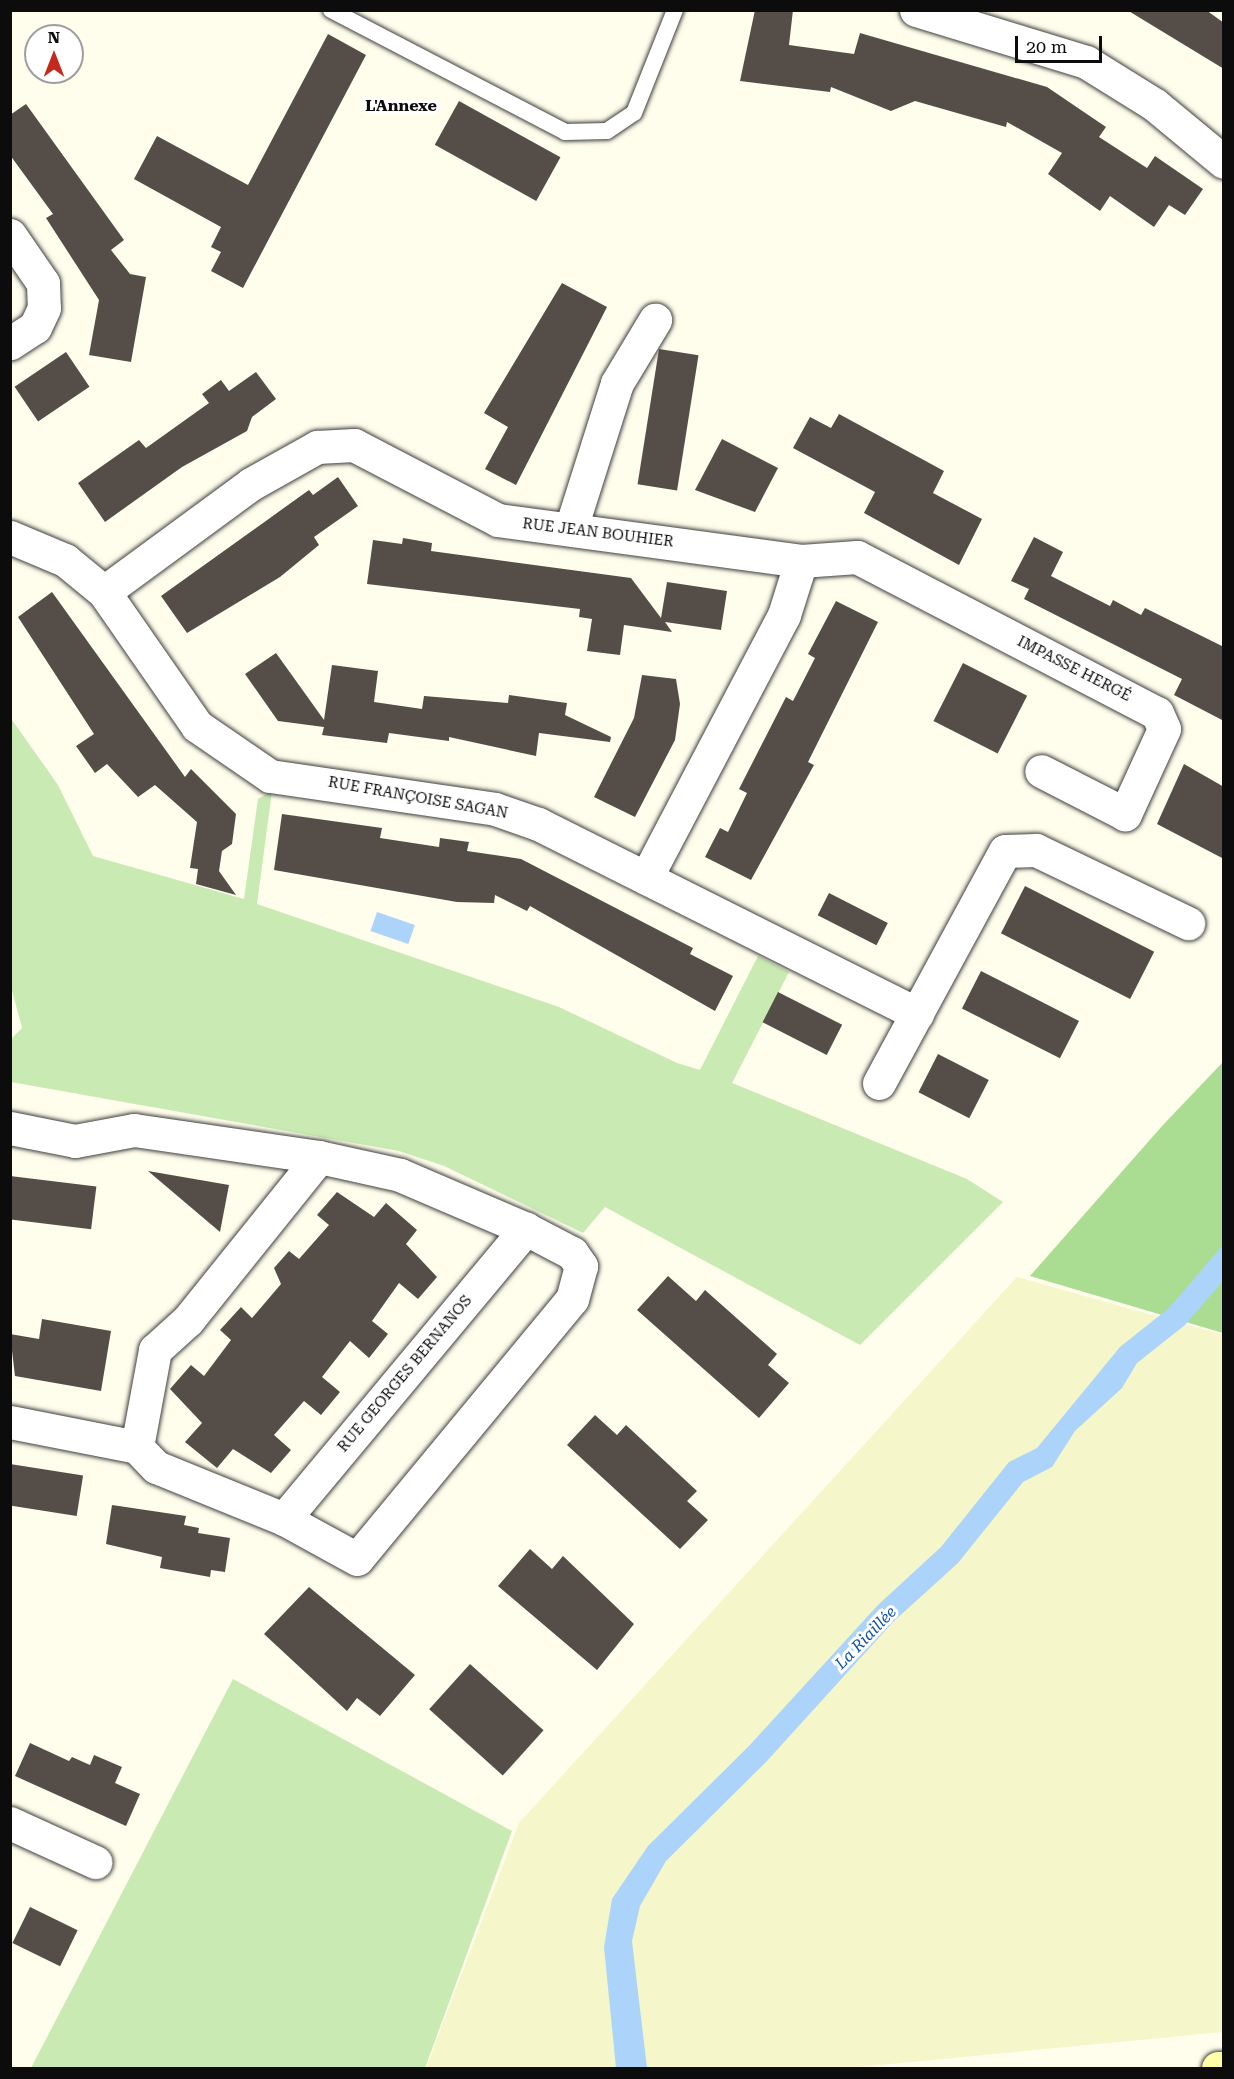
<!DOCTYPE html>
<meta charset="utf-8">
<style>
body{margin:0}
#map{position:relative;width:1234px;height:2079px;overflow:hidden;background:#fffdeb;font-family:"Roboto Serif",serif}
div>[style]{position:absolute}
.farmland>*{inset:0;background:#f5f6c9}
.green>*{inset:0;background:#c9ebb3}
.forest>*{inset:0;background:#aadd91}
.water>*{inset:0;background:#acd3f9;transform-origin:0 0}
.building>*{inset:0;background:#554e48;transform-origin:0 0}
.roads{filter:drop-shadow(0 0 2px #3f3f3f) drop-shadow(0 0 2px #3f3f3f)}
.lane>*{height:16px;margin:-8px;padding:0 8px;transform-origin:8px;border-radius:8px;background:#fff}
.street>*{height:33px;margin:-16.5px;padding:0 16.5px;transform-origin:16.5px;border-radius:16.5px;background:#fff}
.secondary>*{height:33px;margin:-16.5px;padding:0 16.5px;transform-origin:16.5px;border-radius:16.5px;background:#feffa6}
span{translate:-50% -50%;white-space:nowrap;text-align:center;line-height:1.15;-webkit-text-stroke:6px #fff;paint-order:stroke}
.street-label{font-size:15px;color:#0c0c0c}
.neighbourhood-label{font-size:16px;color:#0c0c0c;font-weight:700}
.water-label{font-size:16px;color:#0f51a3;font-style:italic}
.frame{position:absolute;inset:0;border:12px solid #0c0c0c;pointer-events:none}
.north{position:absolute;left:24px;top:24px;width:60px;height:60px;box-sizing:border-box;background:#fff;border:2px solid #9e9e9e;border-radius:50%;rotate:0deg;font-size:16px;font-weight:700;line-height:24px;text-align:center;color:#0c0c0c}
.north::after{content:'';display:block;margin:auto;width:21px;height:27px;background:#c3291d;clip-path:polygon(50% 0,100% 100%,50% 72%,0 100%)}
.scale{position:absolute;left:1015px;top:36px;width:87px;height:27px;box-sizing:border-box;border:3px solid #0c0c0c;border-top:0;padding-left:8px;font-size:18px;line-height:21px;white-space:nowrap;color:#0c0c0c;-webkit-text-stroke:4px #fff;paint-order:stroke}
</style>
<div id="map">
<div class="farmland">
<div style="clip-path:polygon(1017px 1277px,1223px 1335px,1223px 2032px,848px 2068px,426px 2068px,519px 1823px)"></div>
</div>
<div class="green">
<div style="clip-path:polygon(10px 717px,58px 785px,93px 856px,244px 899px,258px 799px,272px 791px,257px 904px,559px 1007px,677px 1063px,700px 1070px,758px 956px,789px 972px,732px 1083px,967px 1179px,1003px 1202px,860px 1345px,605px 1207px,583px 1233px,444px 1166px,399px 1151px,11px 1082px,11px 1039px,22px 1028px,10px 983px)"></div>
<div style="clip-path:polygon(233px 1679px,512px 1831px,425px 2068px,31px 2068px)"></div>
</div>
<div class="forest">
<div style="clip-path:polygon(1223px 1062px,1223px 1333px,1030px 1276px,1163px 1125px)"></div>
</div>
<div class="water">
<div style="left:377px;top:912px;width:40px;height:20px;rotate:19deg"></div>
<div style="clip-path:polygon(1223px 1245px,1223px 1281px,1185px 1325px,1137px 1363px,1122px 1388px,1075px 1431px,1052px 1467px,1023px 1482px,958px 1563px,894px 1621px,766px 1762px,666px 1861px,640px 1906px,632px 1941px,647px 2068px,616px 2068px,604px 1947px,612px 1899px,648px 1846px,749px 1746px,878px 1605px,941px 1547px,1009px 1462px,1037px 1448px,1120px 1347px,1169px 1308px)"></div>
</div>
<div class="building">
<div style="clip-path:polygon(755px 10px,793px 10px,789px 45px,854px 54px,860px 33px,1047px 87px,1106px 127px,1099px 137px,1147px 168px,1155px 156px,1203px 189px,1185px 215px,1169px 205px,1154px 227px,1110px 196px,1100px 211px,1048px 174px,1062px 153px,1007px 122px,1006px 127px,915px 101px,891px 111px,831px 87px,830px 92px,740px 81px)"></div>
<div style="clip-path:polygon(1127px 10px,1206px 10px,1224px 23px,1224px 69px)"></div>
<div style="clip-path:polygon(328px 34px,366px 55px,243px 288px,211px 271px,221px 252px,211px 247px,221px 227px,134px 179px,157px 136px,248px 185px)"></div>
<div style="left:459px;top:101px;width:116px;height:50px;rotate:29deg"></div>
<div style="clip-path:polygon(26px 104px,124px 240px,111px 250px,130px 274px,146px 277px,131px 362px,89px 355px,99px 300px,46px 218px,53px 214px,10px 155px,10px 115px)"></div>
<div style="clip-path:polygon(562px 283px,607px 307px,516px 485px,485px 469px,508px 427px,484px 413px)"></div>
<div style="left:659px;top:349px;width:40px;height:137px;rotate:9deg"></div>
<div style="left:66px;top:352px;width:42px;height:62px;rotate:56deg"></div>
<div style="clip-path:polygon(256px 372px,276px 399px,252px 417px,247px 431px,182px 467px,105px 522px,78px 483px,139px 440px,146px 448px,209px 403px,202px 394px,221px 380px,229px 391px)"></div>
<div style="clip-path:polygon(839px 414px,944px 471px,933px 493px,982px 519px,959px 565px,864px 513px,875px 492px,793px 448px,810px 417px,831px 428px)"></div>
<div style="clip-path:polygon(722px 439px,778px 468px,755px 512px,695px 490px)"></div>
<div style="clip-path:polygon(338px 477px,358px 506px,314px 537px,319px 545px,280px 577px,187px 633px,161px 596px,309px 490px,313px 495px)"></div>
<div style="clip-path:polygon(1034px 537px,1063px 552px,1051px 576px,1110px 606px,1113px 600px,1141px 615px,1145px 608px,1224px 647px,1224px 721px,1174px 695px,1182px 679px,1024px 599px,1029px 589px,1011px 581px)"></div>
<div style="clip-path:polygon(403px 538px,432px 543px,431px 551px,631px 578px,661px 618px,667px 582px,727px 591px,721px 630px,665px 622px,672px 632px,624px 625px,620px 655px,587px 651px,592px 619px,579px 617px,580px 609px,367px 584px,373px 540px,402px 544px)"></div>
<div style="clip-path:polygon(52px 592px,185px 777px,191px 769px,236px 814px,232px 844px,222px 851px,219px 871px,236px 895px,196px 884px,198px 869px,190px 868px,197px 822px,155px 785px,138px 797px,107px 764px,95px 773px,76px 746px,94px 734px,18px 617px)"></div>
<div style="clip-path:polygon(836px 601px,878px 622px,808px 762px,814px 765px,751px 880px,705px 857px,720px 828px,728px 832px,747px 793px,739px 789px,786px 697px,793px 701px,815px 658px,808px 654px)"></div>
<div style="clip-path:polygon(276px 653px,324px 720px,332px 665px,378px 671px,374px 702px,422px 709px,424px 696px,508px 703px,509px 695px,567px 703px,565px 715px,611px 737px,610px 742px,539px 733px,536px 756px,449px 737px,449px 741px,389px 733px,387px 743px,322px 735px,324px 727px,278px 721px,245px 674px)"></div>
<div style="left:963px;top:663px;width:72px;height:65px;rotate:27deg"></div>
<div style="clip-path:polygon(642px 675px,676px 679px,680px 704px,675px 740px,635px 817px,594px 797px,634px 718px)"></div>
<div style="clip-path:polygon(1184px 764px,1224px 787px,1224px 859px,1157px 824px)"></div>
<div style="clip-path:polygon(282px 814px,382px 828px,380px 838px,439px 847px,440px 838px,469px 842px,467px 851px,521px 859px,693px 948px,690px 954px,733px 976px,715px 1011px,530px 906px,527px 911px,495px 895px,494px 903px,457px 902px,274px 870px)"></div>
<div style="left:1025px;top:886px;width:145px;height:53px;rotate:27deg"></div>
<div style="left:829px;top:893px;width:66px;height:25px;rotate:27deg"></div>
<div style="left:981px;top:971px;width:110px;height:42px;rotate:27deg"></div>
<div style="left:778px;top:992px;width:72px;height:34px;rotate:27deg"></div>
<div style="left:938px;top:1054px;width:57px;height:43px;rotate:27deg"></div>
<div style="clip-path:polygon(148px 1171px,229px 1185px,220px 1232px)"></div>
<div style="left:10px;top:1176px;width:87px;height:43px;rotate:7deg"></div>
<div style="clip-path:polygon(337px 1192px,374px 1217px,386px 1203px,417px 1230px,406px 1244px,437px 1277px,418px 1299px,399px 1283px,372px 1321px,388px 1334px,369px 1358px,350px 1341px,322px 1377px,340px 1392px,321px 1415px,304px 1401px,274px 1435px,291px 1450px,271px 1473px,233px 1449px,217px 1468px,185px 1442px,202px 1423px,170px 1389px,191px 1365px,204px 1376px,231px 1340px,220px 1330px,241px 1307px,252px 1318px,281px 1284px,274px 1268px,289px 1251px,299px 1259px,329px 1225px,317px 1215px)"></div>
<div style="clip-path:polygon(668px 1276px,696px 1301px,705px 1290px,777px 1354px,768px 1365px,789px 1383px,759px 1418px,637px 1310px)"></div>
<div style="clip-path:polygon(42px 1319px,111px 1331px,101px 1391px,15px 1376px,10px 1334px,39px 1339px)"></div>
<div style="clip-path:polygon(595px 1415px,617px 1435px,626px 1425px,697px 1491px,687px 1501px,708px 1520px,680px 1549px,567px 1445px)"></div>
<div style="left:10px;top:1464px;width:74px;height:41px;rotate:9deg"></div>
<div style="clip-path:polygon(112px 1505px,186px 1516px,184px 1525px,199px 1528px,198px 1533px,230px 1538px,225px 1572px,211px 1570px,210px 1577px,160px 1568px,162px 1557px,106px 1544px)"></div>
<div style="clip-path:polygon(530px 1549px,552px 1569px,563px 1556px,634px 1624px,597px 1670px,498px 1586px)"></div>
<div style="clip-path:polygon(309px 1587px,415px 1675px,380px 1716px,357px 1698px,347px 1711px,264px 1634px)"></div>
<div style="left:470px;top:1664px;width:99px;height:61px;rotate:42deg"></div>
<div style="clip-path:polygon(30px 1743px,69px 1761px,72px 1757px,90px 1765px,94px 1755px,122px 1767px,115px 1783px,140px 1794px,126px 1826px,15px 1776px)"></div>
<div style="left:30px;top:1907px;width:53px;height:40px;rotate:26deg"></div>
</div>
<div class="roads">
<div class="lane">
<div style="left:331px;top:10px;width:264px;rotate:27.5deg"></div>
<div style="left:565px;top:132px;width:42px;rotate:-1.4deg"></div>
<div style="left:607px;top:131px;width:32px;rotate:-34deg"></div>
<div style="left:634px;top:113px;width:111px;rotate:-68.3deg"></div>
</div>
<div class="street">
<div style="left:916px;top:10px;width:178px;rotate:17deg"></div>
<div style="left:1086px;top:62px;width:81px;rotate:31.9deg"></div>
<div style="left:1155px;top:105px;width:89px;rotate:39.6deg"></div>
<div style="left:10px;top:235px;width:58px;rotate:55.5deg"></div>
<div style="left:43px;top:283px;width:25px;rotate:88deg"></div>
<div style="left:44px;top:308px;width:21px;rotate:115deg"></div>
<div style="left:35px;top:327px;width:30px;rotate:147deg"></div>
<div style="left:571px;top:528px;width:152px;rotate:-72.4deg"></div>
<div style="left:617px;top:383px;width:74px;rotate:-58.9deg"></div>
<div style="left:10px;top:537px;width:60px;rotate:22.7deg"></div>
<div style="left:65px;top:560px;width:50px;rotate:39.4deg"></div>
<div style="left:104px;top:592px;width:163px;rotate:55.2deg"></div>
<div style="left:197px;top:726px;width:88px;rotate:34.4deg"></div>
<div style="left:270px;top:776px;width:227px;rotate:8.3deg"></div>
<div style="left:495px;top:809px;width:46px;rotate:19.2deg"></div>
<div style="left:538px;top:824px;width:424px;rotate:26.6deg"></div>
<div style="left:801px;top:561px;width:56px;rotate:-4.1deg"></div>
<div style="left:857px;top:557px;width:338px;rotate:27.5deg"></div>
<div style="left:1157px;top:713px;width:17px;rotate:66deg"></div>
<div style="left:1164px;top:729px;width:94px;rotate:114.6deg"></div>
<div style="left:1125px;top:814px;width:94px;rotate:-152.9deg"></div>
<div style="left:104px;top:592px;width:182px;rotate:-36.3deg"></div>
<div style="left:251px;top:484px;width:76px;rotate:-29.3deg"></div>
<div style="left:317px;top:447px;width:37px;rotate:-3deg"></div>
<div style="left:354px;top:445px;width:162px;rotate:27.5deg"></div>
<div style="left:498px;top:520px;width:306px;rotate:7.7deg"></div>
<div style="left:801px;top:561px;width:57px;rotate:107.5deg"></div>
<div style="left:784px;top:615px;width:297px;rotate:117.7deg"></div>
<div style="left:879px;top:1083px;width:264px;rotate:-61.5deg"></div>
<div style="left:1005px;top:851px;width:31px;rotate:-2deg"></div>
<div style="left:1036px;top:850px;width:169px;rotate:25.7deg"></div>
<div style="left:10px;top:1128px;width:66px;rotate:11.3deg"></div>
<div style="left:75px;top:1141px;width:60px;rotate:-10.6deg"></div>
<div style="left:134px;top:1130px;width:187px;rotate:8.3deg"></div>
<div style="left:319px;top:1157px;width:83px;rotate:12.5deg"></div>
<div style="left:400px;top:1175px;width:137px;rotate:23.2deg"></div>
<div style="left:526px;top:1229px;width:52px;rotate:27.6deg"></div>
<div style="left:572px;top:1253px;width:16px;rotate:55deg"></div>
<div style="left:581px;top:1266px;width:34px;rotate:105deg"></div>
<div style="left:572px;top:1299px;width:337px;rotate:129.6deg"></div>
<div style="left:357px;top:1559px;width:83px;rotate:-151.3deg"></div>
<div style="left:284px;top:1519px;width:138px;rotate:-157.9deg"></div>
<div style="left:156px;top:1467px;width:28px;rotate:-134deg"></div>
<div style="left:10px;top:1422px;width:129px;rotate:11.1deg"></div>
<div style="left:137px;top:1447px;width:99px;rotate:-79.5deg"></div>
<div style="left:155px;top:1350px;width:45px;rotate:-42.3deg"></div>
<div style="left:188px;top:1320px;width:209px;rotate:-51.2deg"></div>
<div style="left:284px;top:1519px;width:378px;rotate:-50.2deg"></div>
<div style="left:10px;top:1823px;width:94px;rotate:24.6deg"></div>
</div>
<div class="secondary">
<div style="left:1218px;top:2068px;width:6px"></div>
</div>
</div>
<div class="street-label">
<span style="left:598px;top:533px;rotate:7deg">RUE JEAN BOUHIER</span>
<span style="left:1074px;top:669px;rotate:27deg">IMPASSE HERGÉ</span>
<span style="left:418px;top:798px;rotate:10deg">RUE FRANÇOISE SAGAN</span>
<span style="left:405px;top:1374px;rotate:-50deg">RUE GEORGES BERNANOS</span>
</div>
<div class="neighbourhood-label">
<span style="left:401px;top:106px">L'Annexe</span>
</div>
<div class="water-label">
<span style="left:866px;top:1638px;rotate:-46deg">La Riaillée</span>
</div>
<div class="frame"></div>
<div class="north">N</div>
<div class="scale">20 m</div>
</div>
